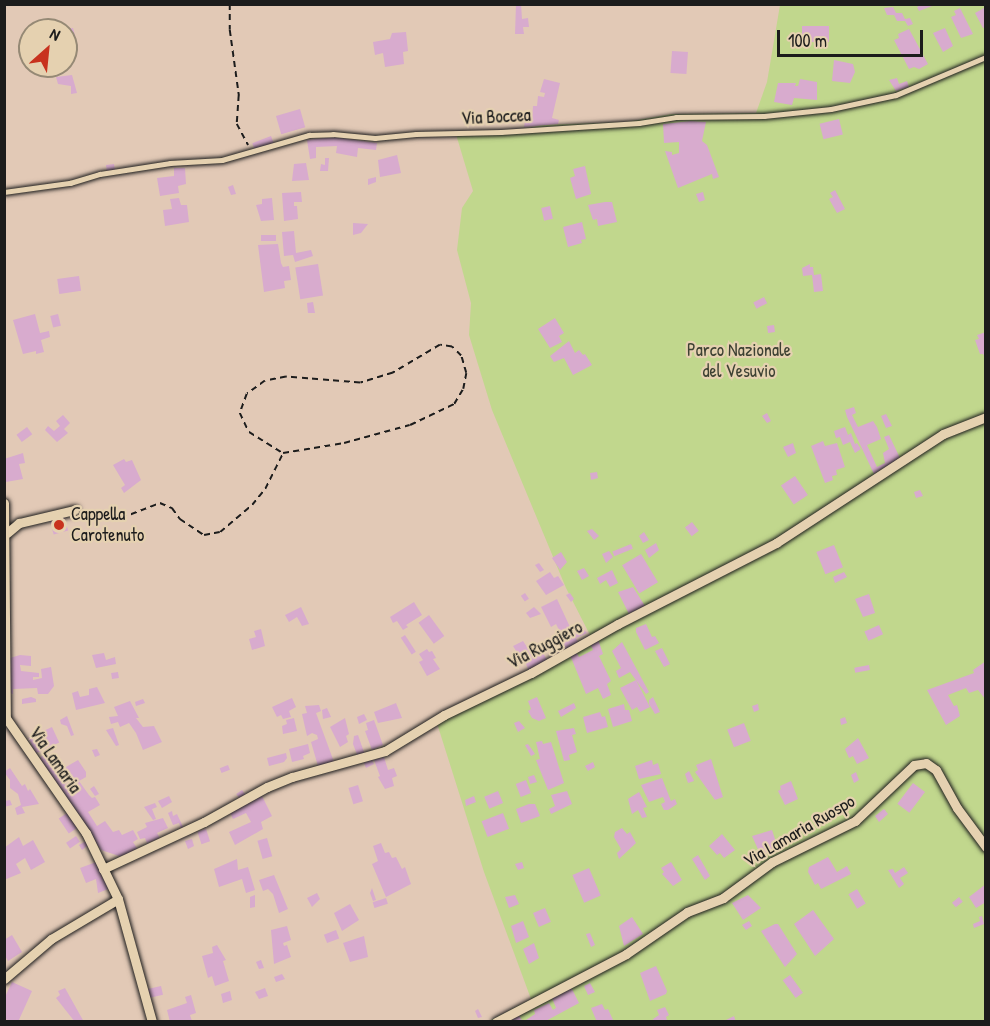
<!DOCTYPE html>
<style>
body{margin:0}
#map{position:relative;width:990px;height:1026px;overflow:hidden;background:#e2c9b6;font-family:"Patrick Hand",sans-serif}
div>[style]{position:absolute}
.green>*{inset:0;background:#c1d78d}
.building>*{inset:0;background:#d8abce;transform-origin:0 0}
.path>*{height:1.5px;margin-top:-0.75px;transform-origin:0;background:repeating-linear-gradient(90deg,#1c1c1c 0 6px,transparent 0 10.5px)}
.roads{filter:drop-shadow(0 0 2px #1c1c1c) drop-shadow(0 0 2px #1c1c1c)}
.service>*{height:4.5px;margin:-2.25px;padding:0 2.25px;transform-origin:2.25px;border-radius:2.25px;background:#e5d1b0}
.minor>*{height:9px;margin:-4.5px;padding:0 4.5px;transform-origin:4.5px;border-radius:4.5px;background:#e5d1b0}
.dots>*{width:16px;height:16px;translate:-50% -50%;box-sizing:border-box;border:3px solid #e5d1b0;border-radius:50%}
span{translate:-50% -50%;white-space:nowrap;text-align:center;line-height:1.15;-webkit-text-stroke:4.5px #e5d1b0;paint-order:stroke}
.street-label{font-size:18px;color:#1c1c1c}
.park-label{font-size:18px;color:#3d4133}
.poi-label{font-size:18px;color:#1c1c1c}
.left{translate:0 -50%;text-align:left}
.frame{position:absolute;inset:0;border:6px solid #1c1c1c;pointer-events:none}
.north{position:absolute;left:18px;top:18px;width:60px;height:60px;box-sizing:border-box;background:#e5d1b0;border:2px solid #958975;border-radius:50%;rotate:27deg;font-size:16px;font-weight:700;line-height:24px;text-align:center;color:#1c1c1c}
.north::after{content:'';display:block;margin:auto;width:21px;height:27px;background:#c8321e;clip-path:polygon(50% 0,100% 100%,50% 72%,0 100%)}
.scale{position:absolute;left:777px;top:30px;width:146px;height:27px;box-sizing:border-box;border:3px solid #1c1c1c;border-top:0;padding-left:8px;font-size:18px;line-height:21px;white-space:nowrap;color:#1c1c1c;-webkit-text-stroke:4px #e5d1b0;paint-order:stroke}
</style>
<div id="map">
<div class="green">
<div style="clip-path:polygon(780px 5px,985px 5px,985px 1021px,489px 1021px,531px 999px,484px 872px,435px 717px,528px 673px,591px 637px,566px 588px,492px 410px,469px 335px,471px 303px,457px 250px,462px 208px,473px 191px,455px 131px,521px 131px,541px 125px,626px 122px,672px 114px,756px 113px,767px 82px)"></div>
</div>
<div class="building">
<div style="clip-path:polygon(516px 4px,521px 4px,522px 19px,528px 18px,529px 27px,523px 27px,524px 34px,515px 34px)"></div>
<div style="clip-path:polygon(923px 4px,935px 4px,935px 5px,919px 11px,917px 7px)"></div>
<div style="clip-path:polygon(893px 7px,896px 13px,902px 13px,905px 19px,910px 18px,913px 24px,908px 26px,905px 21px,897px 21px,894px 15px,887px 15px,884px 8px)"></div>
<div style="clip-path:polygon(986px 7px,986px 27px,983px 28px,975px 13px)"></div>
<div style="clip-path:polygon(960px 8px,973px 34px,961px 38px,951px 17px,956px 15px,954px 11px)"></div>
<div style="left:802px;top:26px;width:27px;height:16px"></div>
<div style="clip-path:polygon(73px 28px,78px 47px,66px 49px,66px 29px)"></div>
<div style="clip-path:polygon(945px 28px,953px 46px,943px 52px,933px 33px)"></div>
<div style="clip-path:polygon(909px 29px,928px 64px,919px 69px,914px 67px,909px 69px,894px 40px,899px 38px,898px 34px)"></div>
<div style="clip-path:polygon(406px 32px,408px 51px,403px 52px,404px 64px,385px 67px,383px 53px,375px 55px,373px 42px,390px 39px,392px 33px)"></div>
<div style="left:672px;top:51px;width:16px;height:22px;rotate:4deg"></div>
<div style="clip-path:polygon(834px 60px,853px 64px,855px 72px,850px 83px,832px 81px)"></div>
<div style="clip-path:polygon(72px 75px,77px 93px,71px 94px,71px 86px,58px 84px,56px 77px)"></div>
<div style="clip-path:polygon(897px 78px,899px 84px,907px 81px,909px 87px,896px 91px,889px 80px)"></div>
<div style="clip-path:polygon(544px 79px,560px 83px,552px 118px,559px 120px,558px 124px,524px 127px,525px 121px,532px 120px,533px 106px,537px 106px,538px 96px,544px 97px,545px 93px,540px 92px)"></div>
<div style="clip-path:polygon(800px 79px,817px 82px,817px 100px,794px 98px,792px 105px,774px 102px,778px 83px,796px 83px,795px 86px,798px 86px)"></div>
<div style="left:300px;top:109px;width:19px;height:25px;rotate:74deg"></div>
<div style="left:839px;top:119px;width:16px;height:20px;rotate:76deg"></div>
<div style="clip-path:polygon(691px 121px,706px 122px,702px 141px,707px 145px,719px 177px,713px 179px,712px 174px,678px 188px,665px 151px,672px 152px,672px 155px,679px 153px,679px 142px,664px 143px,663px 124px)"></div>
<div style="left:271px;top:136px;width:9px;height:20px;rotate:69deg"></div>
<div style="clip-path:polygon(333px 137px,377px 143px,376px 150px,358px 148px,357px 157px,336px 153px,337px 146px,316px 147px,316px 158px,310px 159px,307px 140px)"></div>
<div style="clip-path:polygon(397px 155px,401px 173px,380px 177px,378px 160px)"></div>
<div style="clip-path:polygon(325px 158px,329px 158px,328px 171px,320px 171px,321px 164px,325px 165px)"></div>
<div style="clip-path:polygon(306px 163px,309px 180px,292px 181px,294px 164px)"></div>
<div style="clip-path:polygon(114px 164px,115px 170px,107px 172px,106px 165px)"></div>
<div style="clip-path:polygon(585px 166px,591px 194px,576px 199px,570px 178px,575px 176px,573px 169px)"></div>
<div style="clip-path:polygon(174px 168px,185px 168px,186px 184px,178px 186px,179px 193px,160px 196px,157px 178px,174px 176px)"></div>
<div style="clip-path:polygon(376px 177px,376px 182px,368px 185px,368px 179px)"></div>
<div style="clip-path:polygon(233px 185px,236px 194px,231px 195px,228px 187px)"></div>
<div style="clip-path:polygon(835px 190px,845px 209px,837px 213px,829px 199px,833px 197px,830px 193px)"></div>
<div style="clip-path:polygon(301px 192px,302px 202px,294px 202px,294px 206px,297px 206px,298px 219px,284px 221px,282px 193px)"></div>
<div style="clip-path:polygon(703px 192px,705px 200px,699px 202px,696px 194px)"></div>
<div style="clip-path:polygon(179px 198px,181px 205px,187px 205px,189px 222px,165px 226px,163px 210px,172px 209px,170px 199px)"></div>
<div style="clip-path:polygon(272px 198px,274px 220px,261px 221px,256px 205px,262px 204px,262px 199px)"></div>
<div style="clip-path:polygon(605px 202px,612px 202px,617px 222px,598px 226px,597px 219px,593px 220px,588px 205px)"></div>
<div style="left:550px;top:206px;width:13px;height:9px;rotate:77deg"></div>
<div style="clip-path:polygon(582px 222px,586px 239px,581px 240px,582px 243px,568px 247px,563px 227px)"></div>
<div style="clip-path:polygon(353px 223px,368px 224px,361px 233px,353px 235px)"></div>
<div style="clip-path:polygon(294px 231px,296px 253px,311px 250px,313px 256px,295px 262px,293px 255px,284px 256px,282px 232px)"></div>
<div style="left:276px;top:235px;width:6px;height:15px;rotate:90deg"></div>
<div style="clip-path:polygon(278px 244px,281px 263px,283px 267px,289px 266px,291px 280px,284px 281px,285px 288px,264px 292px,258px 245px)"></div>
<div style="left:318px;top:264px;width:32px;height:23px;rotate:81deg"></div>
<div style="clip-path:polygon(810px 264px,810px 267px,813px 267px,814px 275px,821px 274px,823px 291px,814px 292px,812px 275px,803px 276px,802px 268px)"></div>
<div style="left:79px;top:276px;width:15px;height:22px;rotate:82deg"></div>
<div style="left:764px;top:297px;width:7px;height:12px;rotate:63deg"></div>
<div style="clip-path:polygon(313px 302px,315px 313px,308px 313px,307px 303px)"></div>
<div style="clip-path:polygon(35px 314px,40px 333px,49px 331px,50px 337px,41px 340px,44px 352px,36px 354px,36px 351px,23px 354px,13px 320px)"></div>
<div style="left:58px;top:314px;width:12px;height:8px;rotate:76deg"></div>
<div style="clip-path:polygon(555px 318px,564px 333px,559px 336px,562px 342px,550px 348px,538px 329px)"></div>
<div style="left:774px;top:325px;width:7px;height:7px;rotate:82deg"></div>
<div style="clip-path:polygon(986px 332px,986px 359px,983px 354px,980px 354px,975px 340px,979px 339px,977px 335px)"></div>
<div style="clip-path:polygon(569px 341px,575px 353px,579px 350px,583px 355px,585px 354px,592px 365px,573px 375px,564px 358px,554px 362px,550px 356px)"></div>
<div style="clip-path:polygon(854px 407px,856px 413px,852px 415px,858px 427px,873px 421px,877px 427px,881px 439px,867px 445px,877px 467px,885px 463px,883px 453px,889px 449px,884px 437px,889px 435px,900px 458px,874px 474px,847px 417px,845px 410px)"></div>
<div style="clip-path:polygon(767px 413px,771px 421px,767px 423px,762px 416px)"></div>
<div style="clip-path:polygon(886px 414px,892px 426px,886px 428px,881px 416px)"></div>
<div style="clip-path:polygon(63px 415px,70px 423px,64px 429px,68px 433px,57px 442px,45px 430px,48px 426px,54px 431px,60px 426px,56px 421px)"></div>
<div style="left:27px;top:427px;width:9px;height:13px;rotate:54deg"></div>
<div style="clip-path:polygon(845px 427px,848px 435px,851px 433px,855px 444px,857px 443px,861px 449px,855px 453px,850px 442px,843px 445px,840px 437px,836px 438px,834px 431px)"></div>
<div style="clip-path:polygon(823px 441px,825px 446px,837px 443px,845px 467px,836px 470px,837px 475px,832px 476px,833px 480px,825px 483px,811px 446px)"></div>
<div style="clip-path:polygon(793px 443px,796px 453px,788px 457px,783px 447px)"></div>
<div style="clip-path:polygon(23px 453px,25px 463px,19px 464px,23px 479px,6px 482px,4px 459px)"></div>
<div style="clip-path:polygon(124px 459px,126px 462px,132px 460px,141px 480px,124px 493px,121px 488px,125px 485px,113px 465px)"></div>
<div style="clip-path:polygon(597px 472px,598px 478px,591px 480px,590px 473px)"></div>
<div style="left:795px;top:476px;width:23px;height:17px;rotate:56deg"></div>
<div style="clip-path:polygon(920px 490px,923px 496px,916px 498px,914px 492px)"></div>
<div style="left:64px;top:516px;width:15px;height:15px;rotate:74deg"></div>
<div style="left:692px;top:522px;width:11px;height:9px;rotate:52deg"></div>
<div style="clip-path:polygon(592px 529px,599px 536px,594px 540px,587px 531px)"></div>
<div style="clip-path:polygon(644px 532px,649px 540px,643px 543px,639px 536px)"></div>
<div style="clip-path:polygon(656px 543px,659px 550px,649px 558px,645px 550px)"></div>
<div style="left:631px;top:544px;width:5px;height:20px;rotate:68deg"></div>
<div style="left:834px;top:545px;width:24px;height:19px;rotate:68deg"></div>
<div style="clip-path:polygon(609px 551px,613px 557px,606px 563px,602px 554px)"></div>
<div style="clip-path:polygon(561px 552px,567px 562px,560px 570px,552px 558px)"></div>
<div style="left:641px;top:554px;width:33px;height:22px;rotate:59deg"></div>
<div style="clip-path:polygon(539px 563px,544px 570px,540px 572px,535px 565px)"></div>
<div style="clip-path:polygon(584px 568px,589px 576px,582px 580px,577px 571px)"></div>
<div style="clip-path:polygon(612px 570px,618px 583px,610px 587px,606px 580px,600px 584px,597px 578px)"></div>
<div style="clip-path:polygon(550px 572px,554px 578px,558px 576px,564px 585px,546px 595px,536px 581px)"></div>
<div style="clip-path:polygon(844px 572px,847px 577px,835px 583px,833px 577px)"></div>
<div style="clip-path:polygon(633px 587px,645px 606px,629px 614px,618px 592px)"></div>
<div style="left:525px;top:593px;width:7px;height:5px;rotate:56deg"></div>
<div style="clip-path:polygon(570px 593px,574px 599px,571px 602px,566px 595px)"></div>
<div style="clip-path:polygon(869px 594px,875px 613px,863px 617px,855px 599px)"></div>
<div style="clip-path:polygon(557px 599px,570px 627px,578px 623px,587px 633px,576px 638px,579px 644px,552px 658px,548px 649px,554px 646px,550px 638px,560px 632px,556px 624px,551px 627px,541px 607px)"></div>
<div style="clip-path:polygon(414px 602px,422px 615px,406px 625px,408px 627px,403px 630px,397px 621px,393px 623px,390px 617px)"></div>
<div style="clip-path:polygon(301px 607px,309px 624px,302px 626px,297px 617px,289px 622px,285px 615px)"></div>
<div style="clip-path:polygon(534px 607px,541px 614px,530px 618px,526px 613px)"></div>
<div style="left:429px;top:615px;width:26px;height:13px;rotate:54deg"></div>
<div style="clip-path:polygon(646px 624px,652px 637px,655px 636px,659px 643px,645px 650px,636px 632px,636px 628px)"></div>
<div style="left:879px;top:625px;width:10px;height:16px;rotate:66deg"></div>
<div style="clip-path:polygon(261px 629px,265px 646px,252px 650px,249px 639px,256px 637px,254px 631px)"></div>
<div style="left:405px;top:635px;width:20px;height:5px;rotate:57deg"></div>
<div style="clip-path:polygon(598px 639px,603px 654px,599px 656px,611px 681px,607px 684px,611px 695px,603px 699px,598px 688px,586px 694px,570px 655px,576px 652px,579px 657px,593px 650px,590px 643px)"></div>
<div style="clip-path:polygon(523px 641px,529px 650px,534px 647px,538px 652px,542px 651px,548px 662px,529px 672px,523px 655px,520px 657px,513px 646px)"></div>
<div style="clip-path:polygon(622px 642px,649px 692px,646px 694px,630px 672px,619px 678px,616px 671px,621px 668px,612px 651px)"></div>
<div style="clip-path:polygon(662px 648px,670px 664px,664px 667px,655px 651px)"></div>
<div style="clip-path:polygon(427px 649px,429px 652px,432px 651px,436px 658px,433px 659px,440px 669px,427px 676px,419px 662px,423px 660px,419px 654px)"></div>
<div style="clip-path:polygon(104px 653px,106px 660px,115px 657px,116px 664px,96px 668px,92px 655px)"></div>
<div style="clip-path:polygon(20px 655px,31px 656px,31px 666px,20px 665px,21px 671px,39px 673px,39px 677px,33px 677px,33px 680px,42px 678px,41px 669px,51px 667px,54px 686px,48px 694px,38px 694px,37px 688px,13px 689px,13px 694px,10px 693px,10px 658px)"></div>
<div style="clip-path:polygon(986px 661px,986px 700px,978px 690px,969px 693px,966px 688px,948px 695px,954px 706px,957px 705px,960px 716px,946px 725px,927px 690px,974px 673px,973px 670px)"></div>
<div style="left:869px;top:665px;width:5px;height:15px;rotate:79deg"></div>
<div style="left:118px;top:672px;width:6px;height:7px;rotate:81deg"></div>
<div style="clip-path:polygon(636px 680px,650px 707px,640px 712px,637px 707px,632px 710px,620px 688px)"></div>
<div style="clip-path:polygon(97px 687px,105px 703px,76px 710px,72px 693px,78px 691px,80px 697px,89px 695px,89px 689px)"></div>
<div style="clip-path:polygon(31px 697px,36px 699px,36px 702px,22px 704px,22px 699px)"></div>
<div style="clip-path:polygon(537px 697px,546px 718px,539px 721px,532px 718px,528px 711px,531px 709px,528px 701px)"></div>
<div style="clip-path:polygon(653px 697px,660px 712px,655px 714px,649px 704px,649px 700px)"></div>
<div style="clip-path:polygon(292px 698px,296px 707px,289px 711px,291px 717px,283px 719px,281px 715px,277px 717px,272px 707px)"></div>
<div style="clip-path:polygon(143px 699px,145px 703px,136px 706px,135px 702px)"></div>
<div style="clip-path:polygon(130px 701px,139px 718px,136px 718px,143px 727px,154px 726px,162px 742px,143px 750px,136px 733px,129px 723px,120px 727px,118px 722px,111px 724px,109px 717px,118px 716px,114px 707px)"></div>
<div style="clip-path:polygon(396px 703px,402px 718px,378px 723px,374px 712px)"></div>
<div style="clip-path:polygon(574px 703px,576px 708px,561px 717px,558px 711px)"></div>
<div style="clip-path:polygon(624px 704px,625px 710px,629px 710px,632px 721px,613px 727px,608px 709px)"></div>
<div style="clip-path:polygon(758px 704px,759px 710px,754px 712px,752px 706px)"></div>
<div style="clip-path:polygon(319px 705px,321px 711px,316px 713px,334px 762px,318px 766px,311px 742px,318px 739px,317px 735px,312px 733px,307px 736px,302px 714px,307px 713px,305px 706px)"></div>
<div style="clip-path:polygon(327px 708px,331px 717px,323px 719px,322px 710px)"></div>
<div style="clip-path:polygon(600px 712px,602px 717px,605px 716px,608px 727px,587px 733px,583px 717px)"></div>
<div style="clip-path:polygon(364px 714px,367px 720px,359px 724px,357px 717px)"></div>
<div style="clip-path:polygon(67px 716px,74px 735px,71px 736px,67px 726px,61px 724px,60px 720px)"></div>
<div style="clip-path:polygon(845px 717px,847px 723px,841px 725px,840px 719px)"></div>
<div style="clip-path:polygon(294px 718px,297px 731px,283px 734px,282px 726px,287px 724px,286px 720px)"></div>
<div style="clip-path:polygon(345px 718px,349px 734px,346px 736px,348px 742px,340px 747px,330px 727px)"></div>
<div style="clip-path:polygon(374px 720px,383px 745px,372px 750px,365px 731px,368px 730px,366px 723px)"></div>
<div style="clip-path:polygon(519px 721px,525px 728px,518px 732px,514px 723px)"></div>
<div style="left:744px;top:723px;width:19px;height:18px;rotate:69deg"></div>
<div style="left:52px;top:727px;width:17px;height:26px;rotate:65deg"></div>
<div style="clip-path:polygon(113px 728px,119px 745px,116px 746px,106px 730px)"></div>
<div style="clip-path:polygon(574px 728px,576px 734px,572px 735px,577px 752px,569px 755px,570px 760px,564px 761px,556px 731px)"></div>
<div style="clip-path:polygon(358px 735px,365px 755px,358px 757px,353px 744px,354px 736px)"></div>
<div style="clip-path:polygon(858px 738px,869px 758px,857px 764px,853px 756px,849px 758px,845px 749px)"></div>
<div style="clip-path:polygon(542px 741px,543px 744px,551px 742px,564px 783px,548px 790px,536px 760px,540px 759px,536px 742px)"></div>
<div style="clip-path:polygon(308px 744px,310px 753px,303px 756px,304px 759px,292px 762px,289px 749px)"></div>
<div style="clip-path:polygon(528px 744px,535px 754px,531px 756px,525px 745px)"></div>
<div style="clip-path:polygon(97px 749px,100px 755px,95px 757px,92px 750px)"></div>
<div style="clip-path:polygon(48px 752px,53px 761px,57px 758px,67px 773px,66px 767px,78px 760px,86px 772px,86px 777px,79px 781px,89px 795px,92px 798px,95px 797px,100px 805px,88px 812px,97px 826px,105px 821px,113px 832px,119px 830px,122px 835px,133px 830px,138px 839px,133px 842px,138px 850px,122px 857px,101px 850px,38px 759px)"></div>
<div style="clip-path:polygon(286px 753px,287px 758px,284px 762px,269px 766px,267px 758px)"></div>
<div style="clip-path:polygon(384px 757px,388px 770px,394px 768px,397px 776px,392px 778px,394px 786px,385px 789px,378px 777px,380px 776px,374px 760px)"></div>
<div style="clip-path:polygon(711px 759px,723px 797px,715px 800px,695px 772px,698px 770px,696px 765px)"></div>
<div style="clip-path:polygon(372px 760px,374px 764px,366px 768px,364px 763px)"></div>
<div style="clip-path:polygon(652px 760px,653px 765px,658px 763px,661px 774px,639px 779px,635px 766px)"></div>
<div style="clip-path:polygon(593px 762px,595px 767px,588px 771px,585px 766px)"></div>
<div style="left:228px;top:765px;width:5px;height:9px;rotate:68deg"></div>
<div style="clip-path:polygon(10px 768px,22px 786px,25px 784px,28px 791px,30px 789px,39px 804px,22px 807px,25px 813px,17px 815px,15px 808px,21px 805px,18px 794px,10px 788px,10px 780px,4px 772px)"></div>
<div style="clip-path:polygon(689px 771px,694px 781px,688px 783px,685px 774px)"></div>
<div style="clip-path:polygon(856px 772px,859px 780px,854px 783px,851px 775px)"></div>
<div style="clip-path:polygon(534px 775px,537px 782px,530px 784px,528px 777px)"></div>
<div style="clip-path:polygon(662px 778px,671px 801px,675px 799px,677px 804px,668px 810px,664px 810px,661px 804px,665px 802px,663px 797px,649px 802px,641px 785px)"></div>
<div style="left:526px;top:780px;width:14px;height:11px;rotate:69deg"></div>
<div style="clip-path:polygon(791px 781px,798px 799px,785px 805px,778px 791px,781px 789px,780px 786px)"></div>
<div style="left:913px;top:783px;width:15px;height:26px;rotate:37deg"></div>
<div style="left:358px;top:785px;width:17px;height:10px;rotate:73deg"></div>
<div style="clip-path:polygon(94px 786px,99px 794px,95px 796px,90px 789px)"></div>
<div style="left:242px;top:790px;width:9px;height:7px;rotate:54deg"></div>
<div style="left:498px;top:791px;width:13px;height:15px;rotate:67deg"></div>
<div style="clip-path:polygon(567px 791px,572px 804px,551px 814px,549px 809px,555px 806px,551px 795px)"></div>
<div style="clip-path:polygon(639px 792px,647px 807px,643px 808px,647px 817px,642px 818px,638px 810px,632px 814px,628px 799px)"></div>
<div style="clip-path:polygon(261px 794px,272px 816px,261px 822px,263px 829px,235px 845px,229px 832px,251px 822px,246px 813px,233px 819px,229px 810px)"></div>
<div style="clip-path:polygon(169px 796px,172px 802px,162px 808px,158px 801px)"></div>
<div style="clip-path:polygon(474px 796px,476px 802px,466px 806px,465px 800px)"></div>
<div style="clip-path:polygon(10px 800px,12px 805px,4px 807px,4px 801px)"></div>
<div style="clip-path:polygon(155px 803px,157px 807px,152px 809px,156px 819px,153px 820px,144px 807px)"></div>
<div style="clip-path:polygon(529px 804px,535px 804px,540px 816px,521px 823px,516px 809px)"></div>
<div style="clip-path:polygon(884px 809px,888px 814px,879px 822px,875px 816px)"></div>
<div style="clip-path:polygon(172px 811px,173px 816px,177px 814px,184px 829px,182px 830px,179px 823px,173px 825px,168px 813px)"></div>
<div style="left:67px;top:813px;width:18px;height:10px;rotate:56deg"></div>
<div style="left:503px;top:813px;width:17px;height:23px;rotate:69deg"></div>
<div style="clip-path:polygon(163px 818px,168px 828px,157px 833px,160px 838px,147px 843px,145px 838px,140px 839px,137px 832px,147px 827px,145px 823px)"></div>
<div style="clip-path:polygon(622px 828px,627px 834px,630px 832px,636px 843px,619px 859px,617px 853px,621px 849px,614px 837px,615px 832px)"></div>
<div style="left:206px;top:829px;width:13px;height:9px;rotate:72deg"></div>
<div style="clip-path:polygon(772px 830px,778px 848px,761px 856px,752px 836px)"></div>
<div style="clip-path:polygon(722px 834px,735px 850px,724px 858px,720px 853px,717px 855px,709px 846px)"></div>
<div style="left:76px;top:836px;width:7px;height:12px;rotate:56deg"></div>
<div style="clip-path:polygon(19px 837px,23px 846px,33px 840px,45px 862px,31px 870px,25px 858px,16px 864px,21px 873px,4px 880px,4px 848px)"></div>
<div style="left:267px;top:838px;width:19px;height:10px;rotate:74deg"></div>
<div style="clip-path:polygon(192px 839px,194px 846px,188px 849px,185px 841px)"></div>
<div style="clip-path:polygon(86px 841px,88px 845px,82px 850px,79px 845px)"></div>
<div style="clip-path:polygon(381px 843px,385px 853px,389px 852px,392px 858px,396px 857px,402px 869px,405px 867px,411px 884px,386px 897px,372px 864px,378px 861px,373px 846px)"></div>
<div style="clip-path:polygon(698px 855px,710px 876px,705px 880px,692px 859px)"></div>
<div style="clip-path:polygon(828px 857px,837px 872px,847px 866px,851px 874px,821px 889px,818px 883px,815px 885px,808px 872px,809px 867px)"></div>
<div style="clip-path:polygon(237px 859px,238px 870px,248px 867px,255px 890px,246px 893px,242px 879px,219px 887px,214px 869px)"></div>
<div style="clip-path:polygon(99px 861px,108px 889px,98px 893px,96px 879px,86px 883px,80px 868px)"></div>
<div style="clip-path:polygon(522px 862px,524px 868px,518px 870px,515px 864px)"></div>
<div style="clip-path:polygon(671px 862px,682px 880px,673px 886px,662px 874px,664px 872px,661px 868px)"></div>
<div style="clip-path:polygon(904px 867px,908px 873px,900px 878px,904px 884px,899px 888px,888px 870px,893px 869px,895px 873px)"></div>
<div style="left:589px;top:868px;width:30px;height:18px;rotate:67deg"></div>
<div style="clip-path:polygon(274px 875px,288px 909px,279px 913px,273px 894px,268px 889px,263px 891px,259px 880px)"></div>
<div style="clip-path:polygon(986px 884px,986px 902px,976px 908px,969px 897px)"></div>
<div style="clip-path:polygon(372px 888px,376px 900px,373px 901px,370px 893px)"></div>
<div style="left:857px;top:889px;width:17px;height:10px;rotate:59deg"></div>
<div style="clip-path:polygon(317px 893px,320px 899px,312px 907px,307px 898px)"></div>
<div style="clip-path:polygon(255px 895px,255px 907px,250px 908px,250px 897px)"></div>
<div style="clip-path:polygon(515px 895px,519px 904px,509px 908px,505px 897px)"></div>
<div style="clip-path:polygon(748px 895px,761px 908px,743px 920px,732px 903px)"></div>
<div style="left:959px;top:897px;width:6px;height:9px;rotate:51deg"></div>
<div style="left:386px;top:898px;width:6px;height:14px;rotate:72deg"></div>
<div style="clip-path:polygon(350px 904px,359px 920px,342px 931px,334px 913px)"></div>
<div style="left:545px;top:908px;width:15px;height:13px;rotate:67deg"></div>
<div style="clip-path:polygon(813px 910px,834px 939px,815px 956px,794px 924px)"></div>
<div style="clip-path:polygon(982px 916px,984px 924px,974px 928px,973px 924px,980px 921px,979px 917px)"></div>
<div style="clip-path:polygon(632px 917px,643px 934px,624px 946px,619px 926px)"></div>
<div style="clip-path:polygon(523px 921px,529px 937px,516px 943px,511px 926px)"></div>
<div style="clip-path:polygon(749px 921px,752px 926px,746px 930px,742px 925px)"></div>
<div style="clip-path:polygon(775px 924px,778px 924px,797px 954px,785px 967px,761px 931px)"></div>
<div style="clip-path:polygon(287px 926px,291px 940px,283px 943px,284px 946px,287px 945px,291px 957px,274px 964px,271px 930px)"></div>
<div style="left:336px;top:930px;width:9px;height:13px;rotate:69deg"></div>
<div style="clip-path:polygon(590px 933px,595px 945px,591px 947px,586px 934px)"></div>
<div style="clip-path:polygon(12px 935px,22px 952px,8px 961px,4px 954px,4px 940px)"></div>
<div style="clip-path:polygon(364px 936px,368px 957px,350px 962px,343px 943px)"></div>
<div style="clip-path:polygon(534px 943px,539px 958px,529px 964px,523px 949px)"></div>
<div style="clip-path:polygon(217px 945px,226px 960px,223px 961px,229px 981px,215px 986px,212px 976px,208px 978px,202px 956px,213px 953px,212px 947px)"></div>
<div style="clip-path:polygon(261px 960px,264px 968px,259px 969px,256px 962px)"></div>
<div style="clip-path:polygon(656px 966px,667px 991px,666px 994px,650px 1001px,640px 973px)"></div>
<div style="clip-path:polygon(282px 974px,285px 979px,276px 982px,274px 977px)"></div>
<div style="left:790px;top:975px;width:22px;height:9px;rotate:54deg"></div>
<div style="clip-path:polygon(12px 982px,32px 991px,18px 1022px,4px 1019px,4px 999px)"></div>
<div style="clip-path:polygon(590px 983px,595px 992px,588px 995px,584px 986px)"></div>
<div style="clip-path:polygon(570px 985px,579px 1003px,544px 1022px,523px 1022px,535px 1014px,534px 1010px,549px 1003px,553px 1010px,556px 1008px,552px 998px)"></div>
<div style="left:161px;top:986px;width:9px;height:18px;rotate:77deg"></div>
<div style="clip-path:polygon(65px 988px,84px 1022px,75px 1022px,56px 998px,60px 995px,58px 991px)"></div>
<div style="clip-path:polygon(265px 988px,268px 996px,259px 999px,255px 992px)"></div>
<div style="clip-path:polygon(230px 991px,232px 1000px,223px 1003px,221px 994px)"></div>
<div style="clip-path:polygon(191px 995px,196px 1013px,190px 1015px,192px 1021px,170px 1022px,167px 1010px,187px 1003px,185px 997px)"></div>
<div style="clip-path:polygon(602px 1004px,605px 1010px,608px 1009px,614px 1022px,597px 1022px,591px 1008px)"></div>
<div style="clip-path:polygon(665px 1007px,669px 1015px,666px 1017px,667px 1020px,654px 1022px,653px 1019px,659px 1015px,657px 1010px)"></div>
<div style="clip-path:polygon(478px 1009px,482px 1017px,478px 1018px,475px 1011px)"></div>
<div style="clip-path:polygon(516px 1014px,520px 1017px,523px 1022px,514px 1022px,511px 1017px)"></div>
<div style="clip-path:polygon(734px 1016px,736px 1022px,722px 1022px)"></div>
</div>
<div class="path">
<div style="left:230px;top:4px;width:26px;rotate:90deg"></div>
<div style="left:230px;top:30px;width:66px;rotate:82.1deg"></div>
<div style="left:239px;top:95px;width:29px;rotate:94deg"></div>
<div style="left:237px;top:124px;width:24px;rotate:62deg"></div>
<div style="left:81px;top:516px;width:4px;rotate:45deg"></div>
<div style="left:84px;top:519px;width:37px;rotate:-2deg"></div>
<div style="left:121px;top:518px;width:42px;rotate:-21deg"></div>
<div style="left:160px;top:503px;width:13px;rotate:23deg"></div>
<div style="left:172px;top:508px;width:14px;rotate:54deg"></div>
<div style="left:180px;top:519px;width:29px;rotate:34deg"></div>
<div style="left:204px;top:535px;width:16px;rotate:-11deg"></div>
<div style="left:220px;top:532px;width:42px;rotate:-40.2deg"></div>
<div style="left:252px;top:505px;width:21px;rotate:-51deg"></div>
<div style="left:265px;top:489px;width:40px;rotate:-63.4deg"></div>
<div style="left:283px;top:453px;width:62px;rotate:-9.3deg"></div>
<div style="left:344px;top:443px;width:68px;rotate:-15.3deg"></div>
<div style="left:410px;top:425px;width:49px;rotate:-25.5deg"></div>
<div style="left:454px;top:404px;width:17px;rotate:-59deg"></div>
<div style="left:463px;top:389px;width:16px;rotate:-79deg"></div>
<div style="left:466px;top:373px;width:18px;rotate:-106deg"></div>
<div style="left:461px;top:356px;width:13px;rotate:-135deg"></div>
<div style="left:452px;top:347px;width:12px;rotate:-171deg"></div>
<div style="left:440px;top:345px;width:55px;rotate:149.2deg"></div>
<div style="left:393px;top:373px;width:34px;rotate:163deg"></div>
<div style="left:360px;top:383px;width:74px;rotate:-175.4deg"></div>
<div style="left:286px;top:377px;width:21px;rotate:169deg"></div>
<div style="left:265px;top:381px;width:22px;rotate:144deg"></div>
<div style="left:247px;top:394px;width:20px;rotate:110deg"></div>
<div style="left:240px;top:413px;width:21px;rotate:65deg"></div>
<div style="left:249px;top:432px;width:40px;rotate:32deg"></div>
</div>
<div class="roads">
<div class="service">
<div style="left:4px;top:192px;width:67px;rotate:-7.8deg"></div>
<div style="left:70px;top:183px;width:31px;rotate:-17deg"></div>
<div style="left:100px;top:174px;width:71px;rotate:-8.9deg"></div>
<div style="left:170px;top:163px;width:52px;rotate:-3.3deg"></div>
<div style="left:222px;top:160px;width:91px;rotate:-16deg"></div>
<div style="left:309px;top:135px;width:24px;rotate:-2deg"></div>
<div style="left:333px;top:134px;width:42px;rotate:5.4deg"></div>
<div style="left:375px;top:138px;width:41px;rotate:-5.6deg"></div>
<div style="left:416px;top:134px;width:85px;rotate:-1.3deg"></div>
<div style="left:501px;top:132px;width:138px;rotate:-3.7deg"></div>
<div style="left:639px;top:123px;width:37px;rotate:-9deg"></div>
<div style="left:676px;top:117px;width:88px;rotate:-0.7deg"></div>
<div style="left:764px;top:116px;width:67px;rotate:-6deg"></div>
<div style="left:831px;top:109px;width:66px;rotate:-12.2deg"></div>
<div style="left:896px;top:95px;width:98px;rotate:-22.9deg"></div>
</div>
<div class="minor">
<div style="left:4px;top:503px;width:215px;rotate:89.5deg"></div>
<div style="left:6px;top:718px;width:140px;rotate:55.2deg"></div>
<div style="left:86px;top:833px;width:73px;rotate:64.1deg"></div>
<div style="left:118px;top:899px;width:128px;rotate:74.5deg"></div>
<div style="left:7px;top:533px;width:16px;rotate:-40deg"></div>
<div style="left:19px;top:523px;width:57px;rotate:-13.3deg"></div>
<div style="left:103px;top:869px;width:111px;rotate:-25deg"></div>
<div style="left:204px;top:822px;width:72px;rotate:-29.1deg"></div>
<div style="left:267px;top:787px;width:27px;rotate:-22deg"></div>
<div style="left:292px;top:777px;width:97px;rotate:-15.6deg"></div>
<div style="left:385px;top:751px;width:69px;rotate:-31.4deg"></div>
<div style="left:444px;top:715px;width:97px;rotate:-25.8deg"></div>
<div style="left:531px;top:673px;width:100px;rotate:-29.4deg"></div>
<div style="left:618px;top:624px;width:178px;rotate:-27.1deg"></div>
<div style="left:776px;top:543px;width:199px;rotate:-33.1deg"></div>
<div style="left:943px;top:434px;width:46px;rotate:-21.6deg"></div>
<div style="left:4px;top:979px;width:62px;rotate:-40.4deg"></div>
<div style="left:51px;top:939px;width:78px;rotate:-30.8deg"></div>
<div style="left:496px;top:1022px;width:147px;rotate:-27.6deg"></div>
<div style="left:626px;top:954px;width:74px;rotate:-34.5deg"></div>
<div style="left:687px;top:912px;width:39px;rotate:-21deg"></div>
<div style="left:723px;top:898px;width:61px;rotate:-36.3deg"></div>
<div style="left:772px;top:862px;width:93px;rotate:-26.3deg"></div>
<div style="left:855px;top:821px;width:81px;rotate:-43.5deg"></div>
<div style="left:914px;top:765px;width:12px;rotate:-9deg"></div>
<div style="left:926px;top:763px;width:12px;rotate:35deg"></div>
<div style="left:936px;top:770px;width:43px;rotate:61.1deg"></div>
<div style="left:957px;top:808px;width:49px;rotate:53.4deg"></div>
</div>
</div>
<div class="dots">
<div style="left:59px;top:525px;background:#c8321e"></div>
</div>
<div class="street-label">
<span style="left:496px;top:117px;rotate:-3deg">Via Boccea</span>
<span style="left:545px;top:645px;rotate:-28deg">Via Ruggiero</span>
<span style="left:55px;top:760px;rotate:55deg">Via Lamaria</span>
<span style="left:799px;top:831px;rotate:-30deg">Via Lamaria Ruospo</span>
</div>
<div class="park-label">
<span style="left:739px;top:361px">Parco Nazionale<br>del Vesuvio</span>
</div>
<div class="poi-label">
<span class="left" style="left:71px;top:525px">Cappella<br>Carotenuto</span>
</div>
<div class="frame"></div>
<div class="north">N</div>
<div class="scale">100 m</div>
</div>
